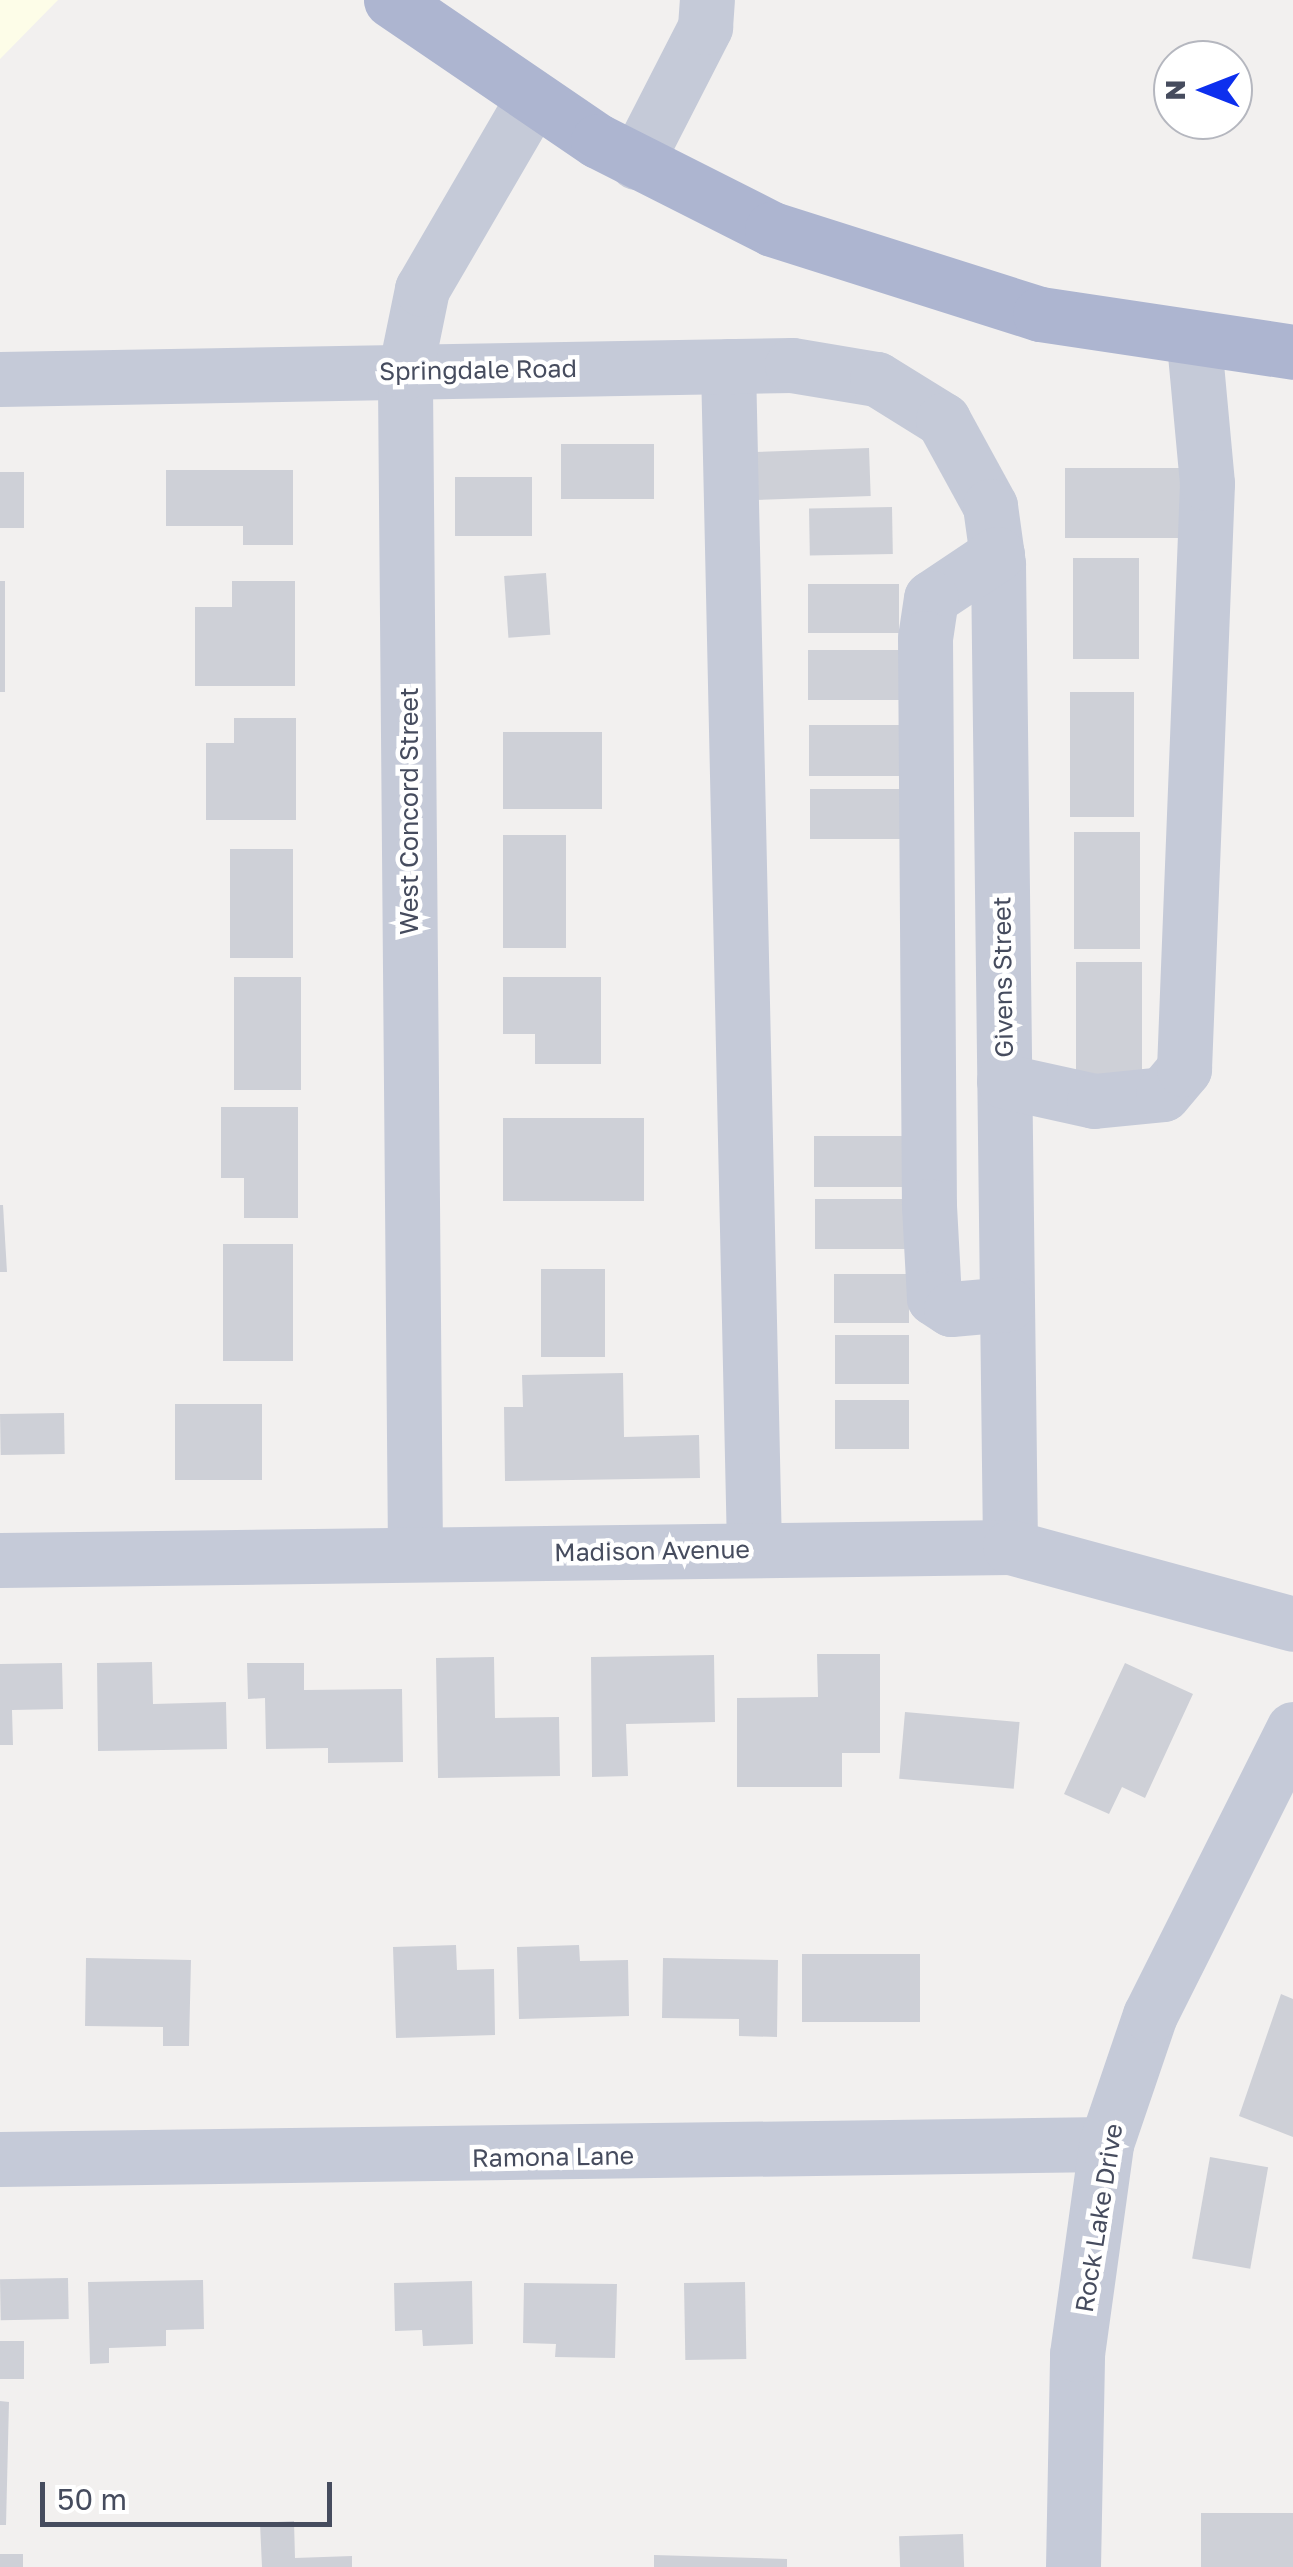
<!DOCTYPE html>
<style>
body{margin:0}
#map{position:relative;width:1293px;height:2567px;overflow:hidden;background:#f2f0ef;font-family:"Golos Text",sans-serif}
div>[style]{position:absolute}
.commercial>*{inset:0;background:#fdfde8}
.building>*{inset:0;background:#ced0d7;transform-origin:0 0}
.minor>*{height:55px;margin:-27.5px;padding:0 27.5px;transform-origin:27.5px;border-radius:27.5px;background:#c5cad8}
.major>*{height:55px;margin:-27.5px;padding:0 27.5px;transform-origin:27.5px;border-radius:27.5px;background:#adb5d0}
span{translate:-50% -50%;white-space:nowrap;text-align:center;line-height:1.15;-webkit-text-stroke:9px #fff;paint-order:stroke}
.street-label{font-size:25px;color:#464c5e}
.north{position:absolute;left:1153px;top:40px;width:100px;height:100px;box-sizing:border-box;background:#fff;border:2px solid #b5b7bf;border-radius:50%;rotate:270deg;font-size:28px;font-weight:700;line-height:40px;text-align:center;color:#464c5e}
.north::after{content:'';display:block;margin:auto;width:35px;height:45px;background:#0d2fee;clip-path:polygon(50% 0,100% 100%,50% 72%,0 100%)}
.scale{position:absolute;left:40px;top:2482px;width:292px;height:45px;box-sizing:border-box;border:5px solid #464c5e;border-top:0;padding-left:12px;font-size:30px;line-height:35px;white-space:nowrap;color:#464c5e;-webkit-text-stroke:8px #fff;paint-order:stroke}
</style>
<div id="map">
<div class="commercial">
<div style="clip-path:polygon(0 0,58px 0,0 59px)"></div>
</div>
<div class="building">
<div style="left:561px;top:444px;width:93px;height:55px"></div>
<div style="left:869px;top:448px;width:48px;height:125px;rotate:88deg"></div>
<div style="left:1065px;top:468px;width:121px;height:70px"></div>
<div style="clip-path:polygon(166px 470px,293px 470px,293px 545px,243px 545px,243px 526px,166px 526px)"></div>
<div style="left:0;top:472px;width:24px;height:56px"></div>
<div style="left:455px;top:477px;width:77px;height:59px"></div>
<div style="left:892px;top:507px;width:47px;height:83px;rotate:89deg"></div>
<div style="left:1073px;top:558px;width:66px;height:101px"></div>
<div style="left:546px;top:573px;width:62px;height:42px;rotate:86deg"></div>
<div style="left:0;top:581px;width:5px;height:111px"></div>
<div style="clip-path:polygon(232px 581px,295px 581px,295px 686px,195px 686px,195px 607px,232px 607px)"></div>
<div style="left:808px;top:584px;width:91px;height:49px"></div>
<div style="left:808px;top:650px;width:93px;height:50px"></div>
<div style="left:1070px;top:692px;width:64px;height:125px"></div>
<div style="clip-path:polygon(234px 718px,296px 718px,296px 820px,206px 820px,206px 743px,234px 743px)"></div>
<div style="left:809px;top:725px;width:92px;height:51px"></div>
<div style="left:503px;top:732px;width:99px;height:77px"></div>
<div style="left:810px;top:789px;width:91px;height:50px"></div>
<div style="left:1074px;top:832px;width:66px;height:117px"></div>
<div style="left:503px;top:835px;width:63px;height:113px"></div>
<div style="left:230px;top:849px;width:63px;height:109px"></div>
<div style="left:1076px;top:962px;width:66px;height:115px"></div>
<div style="left:234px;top:977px;width:67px;height:113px"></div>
<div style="clip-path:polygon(503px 977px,601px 977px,601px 1064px,535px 1064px,535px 1034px,503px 1034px)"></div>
<div style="clip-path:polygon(221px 1107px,298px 1107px,298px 1218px,244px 1218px,244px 1178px,221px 1178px)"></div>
<div style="left:503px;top:1118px;width:141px;height:83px"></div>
<div style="left:814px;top:1136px;width:93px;height:51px"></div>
<div style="left:815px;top:1199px;width:92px;height:50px"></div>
<div style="clip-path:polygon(0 1205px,3px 1205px,7px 1272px,0 1272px)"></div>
<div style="left:223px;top:1244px;width:70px;height:117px"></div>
<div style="left:541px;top:1269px;width:64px;height:88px"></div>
<div style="left:834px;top:1274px;width:75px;height:49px"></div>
<div style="left:835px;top:1335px;width:74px;height:49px"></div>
<div style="clip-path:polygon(623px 1373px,624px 1437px,699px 1435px,700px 1478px,505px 1481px,504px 1407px,523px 1407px,522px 1375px)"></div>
<div style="left:835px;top:1400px;width:74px;height:49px"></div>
<div style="left:175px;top:1404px;width:87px;height:76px"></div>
<div style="left:64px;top:1413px;width:41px;height:64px;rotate:89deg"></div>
<div style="clip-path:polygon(817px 1654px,880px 1654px,880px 1753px,842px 1753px,842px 1787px,737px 1787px,737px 1698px,818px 1697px)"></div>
<div style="clip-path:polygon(714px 1655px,715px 1722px,626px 1724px,628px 1776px,592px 1777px,591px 1657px)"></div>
<div style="clip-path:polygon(494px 1657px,495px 1718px,559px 1717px,560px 1776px,438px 1778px,436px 1658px)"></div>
<div style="clip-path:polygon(152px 1662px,153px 1704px,226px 1702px,227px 1749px,98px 1751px,97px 1663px)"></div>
<div style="clip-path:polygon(62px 1663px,63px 1709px,12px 1710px,13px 1745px,0 1745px,0 1664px)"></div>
<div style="clip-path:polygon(247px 1663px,304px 1663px,304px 1690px,402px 1689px,403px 1762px,328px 1763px,328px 1748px,266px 1749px,265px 1698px,248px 1699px)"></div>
<div style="clip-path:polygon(1125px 1663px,1193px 1694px,1145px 1798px,1122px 1787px,1109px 1814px,1064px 1794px)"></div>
<div style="left:905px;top:1712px;width:115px;height:67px;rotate:5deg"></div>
<div style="clip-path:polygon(456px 1945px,457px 1970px,494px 1969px,495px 2035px,396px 2038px,393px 1947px)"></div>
<div style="clip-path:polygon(579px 1945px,580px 1961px,628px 1960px,629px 2016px,519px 2019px,517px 1947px)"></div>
<div style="left:920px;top:1954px;width:68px;height:118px;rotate:90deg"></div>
<div style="clip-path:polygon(86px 1958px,191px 1960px,189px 2046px,163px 2046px,163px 2027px,85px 2026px)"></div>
<div style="clip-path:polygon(663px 1958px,778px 1960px,777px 2037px,739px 2036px,739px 2019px,662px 2018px)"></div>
<div style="clip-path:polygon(1281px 1994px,1293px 1999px,1293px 2137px,1239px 2116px)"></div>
<div style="left:1210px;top:2157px;width:59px;height:103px;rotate:10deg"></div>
<div style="left:68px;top:2278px;width:41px;height:68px;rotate:89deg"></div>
<div style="clip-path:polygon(203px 2280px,204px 2329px,166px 2330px,166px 2346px,109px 2348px,109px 2363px,90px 2364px,88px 2282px)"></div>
<div style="clip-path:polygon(472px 2281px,473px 2344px,423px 2346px,422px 2330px,395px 2331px,394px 2283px)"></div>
<div style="left:745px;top:2282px;width:77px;height:61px;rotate:89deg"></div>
<div style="clip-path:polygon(524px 2283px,617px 2284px,615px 2358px,555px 2357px,556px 2344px,523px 2343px)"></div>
<div style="left:24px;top:2341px;width:38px;height:24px;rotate:90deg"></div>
<div style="clip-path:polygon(0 2401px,9px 2402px,6px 2525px,0 2525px)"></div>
<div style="left:1293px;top:2513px;width:54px;height:92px;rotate:90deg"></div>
<div style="clip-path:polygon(294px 2521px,295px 2558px,352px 2556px,352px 2567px,262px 2567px,260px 2523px)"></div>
<div style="left:963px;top:2534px;width:33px;height:64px;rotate:88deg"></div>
<div style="left:0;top:2554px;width:23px;height:13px"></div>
<div style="clip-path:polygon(654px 2555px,787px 2559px,787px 2567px,654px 2567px)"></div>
</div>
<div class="minor">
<div style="left:636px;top:162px;width:152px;rotate:-62.9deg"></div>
<div style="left:705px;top:27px;width:27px;rotate:-86deg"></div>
<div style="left:728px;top:366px;width:1184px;rotate:88.74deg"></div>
<div style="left:0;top:379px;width:792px;rotate:-1.01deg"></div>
<div style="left:792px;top:365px;width:86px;rotate:9.4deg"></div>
<div style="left:877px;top:379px;width:78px;rotate:31.8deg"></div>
<div style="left:943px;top:420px;width:98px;rotate:61.3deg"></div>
<div style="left:990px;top:506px;width:59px;rotate:82.1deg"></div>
<div style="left:998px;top:564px;width:983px;rotate:89.3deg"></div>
<div style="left:997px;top:554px;width:79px;rotate:146.3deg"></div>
<div style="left:931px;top:598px;width:40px;rotate:98.5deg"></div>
<div style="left:925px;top:638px;width:568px;rotate:89.6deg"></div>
<div style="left:929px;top:1206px;width:92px;rotate:86.9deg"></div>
<div style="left:934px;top:1298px;width:20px;rotate:33deg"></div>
<div style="left:951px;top:1309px;width:56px;rotate:-5.1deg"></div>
<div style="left:1004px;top:1081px;width:92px;rotate:12.5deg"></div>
<div style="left:1094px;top:1101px;width:69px;rotate:-5.8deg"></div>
<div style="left:1163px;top:1094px;width:33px;rotate:-50deg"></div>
<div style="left:1184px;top:1069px;width:586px;rotate:-87.75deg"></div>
<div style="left:1207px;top:483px;width:142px;rotate:-95.3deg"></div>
<div style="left:415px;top:1553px;width:1181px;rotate:-90.49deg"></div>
<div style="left:405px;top:372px;width:85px;rotate:-78.4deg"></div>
<div style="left:422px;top:289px;width:219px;rotate:-59.8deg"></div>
<div style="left:0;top:1560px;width:1010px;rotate:-0.74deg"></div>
<div style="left:1010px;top:1547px;width:293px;rotate:15.2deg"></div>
<div style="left:0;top:2159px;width:1106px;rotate:-0.78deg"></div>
<div style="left:1073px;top:2567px;width:213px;rotate:-88.9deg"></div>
<div style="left:1077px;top:2354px;width:212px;rotate:-82.1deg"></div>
<div style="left:1106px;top:2144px;width:136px;rotate:-71.2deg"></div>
<div style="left:1150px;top:2015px;width:320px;rotate:-63.4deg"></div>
</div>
<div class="major">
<div style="left:391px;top:0;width:250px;rotate:34.3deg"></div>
<div style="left:598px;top:141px;width:195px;rotate:26.8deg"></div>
<div style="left:772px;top:229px;width:281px;rotate:17.6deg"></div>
<div style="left:1040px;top:314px;width:256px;rotate:8.5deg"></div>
</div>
<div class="street-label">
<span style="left:478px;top:370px;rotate:-1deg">Springdale Road</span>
<span style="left:409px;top:811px;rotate:-90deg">West Concord Street</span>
<span style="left:1003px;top:977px;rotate:-91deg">Givens Street</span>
<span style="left:652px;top:1551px;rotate:-1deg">Madison Avenue</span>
<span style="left:553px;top:2157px;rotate:-1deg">Ramona Lane</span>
<span style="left:1099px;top:2218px;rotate:-81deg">Rock Lake Drive</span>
</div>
<div class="north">N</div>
<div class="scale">50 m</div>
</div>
